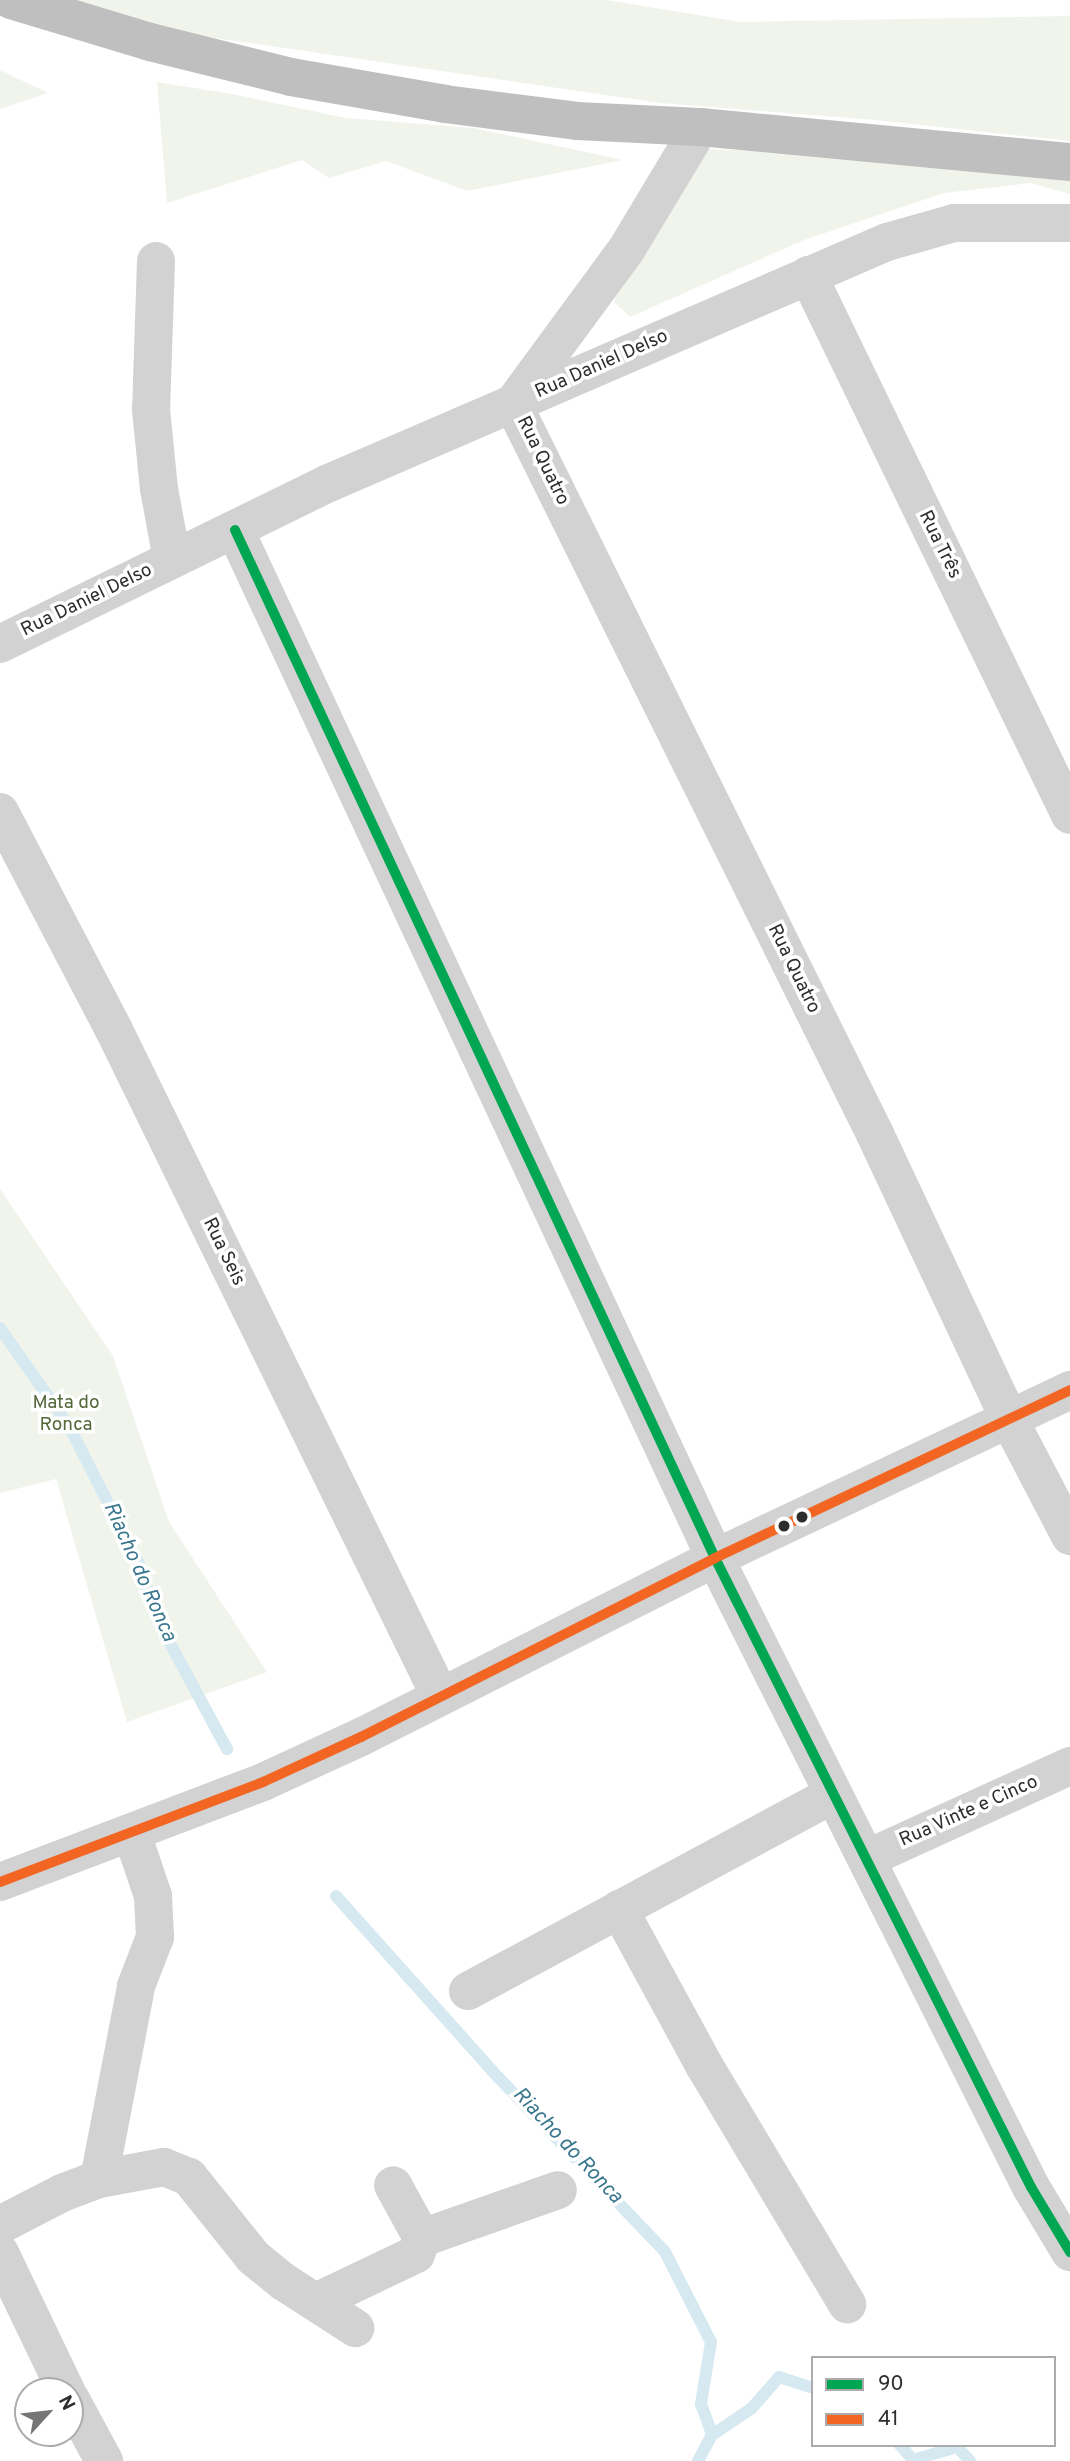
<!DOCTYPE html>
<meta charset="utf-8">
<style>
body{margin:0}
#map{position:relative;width:1070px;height:2461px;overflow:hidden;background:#fff;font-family:Overpass,sans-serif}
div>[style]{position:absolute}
.green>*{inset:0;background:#f1f4eb}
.stream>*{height:12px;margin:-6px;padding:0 6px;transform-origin:6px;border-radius:6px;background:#d6e9f1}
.minor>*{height:38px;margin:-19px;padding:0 19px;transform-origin:19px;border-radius:19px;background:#d2d2d2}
.highway>*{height:38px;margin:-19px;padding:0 19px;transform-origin:19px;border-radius:19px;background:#bfbfbf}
.bus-1>*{height:10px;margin:-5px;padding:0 5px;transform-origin:5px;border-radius:5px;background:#00a651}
.bus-2>*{height:10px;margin:-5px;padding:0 5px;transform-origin:5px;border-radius:5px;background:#f26522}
.dots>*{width:19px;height:19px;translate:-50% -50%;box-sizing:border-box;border:4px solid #fff;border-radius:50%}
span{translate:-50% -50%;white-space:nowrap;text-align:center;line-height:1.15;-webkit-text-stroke:7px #fff;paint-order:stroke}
.street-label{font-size:19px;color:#2d2d2d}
.park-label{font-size:19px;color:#54683a}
.water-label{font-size:21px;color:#3a778f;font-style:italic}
.legend{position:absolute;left:811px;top:2356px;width:245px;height:91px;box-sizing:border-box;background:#fff;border:2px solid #ababab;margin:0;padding:9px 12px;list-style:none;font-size:21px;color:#2d2d2d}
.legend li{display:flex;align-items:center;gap:14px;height:35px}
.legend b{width:35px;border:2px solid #ababab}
.north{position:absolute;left:14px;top:2377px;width:70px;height:70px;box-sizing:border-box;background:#fff;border:2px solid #ababab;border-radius:50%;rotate:63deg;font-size:19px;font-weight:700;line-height:28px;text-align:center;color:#2d2d2d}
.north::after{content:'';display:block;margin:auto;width:24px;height:32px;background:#767676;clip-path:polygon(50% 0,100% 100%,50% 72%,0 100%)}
</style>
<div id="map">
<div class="green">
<div style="clip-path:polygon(70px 0,606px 0,741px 22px,1070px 16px,1070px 141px,875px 120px,661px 103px,195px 35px)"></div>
<div style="clip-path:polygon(0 70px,48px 93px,0 109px)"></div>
<div style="clip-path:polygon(157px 82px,232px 94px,346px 118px,474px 128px,623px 160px,467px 191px,386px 161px,329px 178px,302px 160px,167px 203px)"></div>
<div style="clip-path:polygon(707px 149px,942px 157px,1070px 171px,1070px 194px,1030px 183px,944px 193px,804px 240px,630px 317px,614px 302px,620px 282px)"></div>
<div style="clip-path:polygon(0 1189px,113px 1356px,169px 1522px,267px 1672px,127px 1722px,56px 1479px,0 1493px)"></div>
</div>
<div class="stream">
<div style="left:0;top:1328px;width:120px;rotate:54.9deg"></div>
<div style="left:69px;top:1426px;width:155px;rotate:63.1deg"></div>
<div style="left:139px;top:1564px;width:58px;rotate:71.9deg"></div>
<div style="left:157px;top:1619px;width:148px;rotate:61.7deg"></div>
<div style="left:336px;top:1896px;width:243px;rotate:48.2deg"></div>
<div style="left:498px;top:2077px;width:242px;rotate:46.3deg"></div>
<div style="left:665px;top:2252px;width:101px;rotate:62.9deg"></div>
<div style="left:711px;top:2342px;width:63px;rotate:99.2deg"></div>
<div style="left:701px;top:2404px;width:33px;rotate:70deg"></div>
<div style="left:900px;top:2445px;width:20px;rotate:49deg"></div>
<div style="left:913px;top:2460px;width:46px;rotate:-16.5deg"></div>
<div style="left:957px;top:2447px;width:19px;rotate:47deg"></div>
<div style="left:698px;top:2461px;width:30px;rotate:-62deg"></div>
<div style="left:712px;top:2435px;width:48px;rotate:-34deg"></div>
<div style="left:752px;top:2408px;width:41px;rotate:-48.9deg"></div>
<div style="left:779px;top:2377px;width:36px;rotate:18deg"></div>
</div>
<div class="minor">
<div style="left:700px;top:127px;width:144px;rotate:121deg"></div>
<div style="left:626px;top:250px;width:191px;rotate:126.3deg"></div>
<div style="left:513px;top:404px;width:815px;rotate:63.62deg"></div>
<div style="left:875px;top:1134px;width:317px;rotate:64.8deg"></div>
<div style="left:1010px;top:1421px;width:130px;rotate:62.4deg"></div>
<div style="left:156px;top:261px;width:148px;rotate:91.9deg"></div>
<div style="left:151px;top:409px;width:80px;rotate:84.3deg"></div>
<div style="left:159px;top:489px;width:71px;rotate:79.5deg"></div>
<div style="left:808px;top:275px;width:600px;rotate:64.12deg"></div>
<div style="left:235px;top:530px;width:1135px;rotate:64.97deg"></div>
<div style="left:715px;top:1558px;width:704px;rotate:63.33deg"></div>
<div style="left:1031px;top:2187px;width:76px;rotate:59deg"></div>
<div style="left:0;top:644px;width:366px;rotate:-26.1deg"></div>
<div style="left:329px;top:483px;width:608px;rotate:-23.36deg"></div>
<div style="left:887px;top:242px;width:70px;rotate:-15.8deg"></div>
<div style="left:954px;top:223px;width:116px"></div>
<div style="left:0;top:812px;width:246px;rotate:62.4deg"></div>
<div style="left:114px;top:1030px;width:742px;rotate:63.92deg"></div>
<div style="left:868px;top:1858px;width:222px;rotate:-24.5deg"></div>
<div style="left:0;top:1882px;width:281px;rotate:-20.8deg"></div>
<div style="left:263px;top:1782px;width:108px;rotate:-24.7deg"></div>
<div style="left:361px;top:1737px;width:397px;rotate:-26.8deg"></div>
<div style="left:715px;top:1558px;width:393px;rotate:-25.3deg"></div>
<div style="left:619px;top:1909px;width:178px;rotate:61.4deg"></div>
<div style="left:704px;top:2065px;width:279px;rotate:59.1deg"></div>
<div style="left:468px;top:1991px;width:413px;rotate:-28.3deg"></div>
<div style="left:99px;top:2179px;width:197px;rotate:-79.1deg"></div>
<div style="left:136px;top:1986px;width:53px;rotate:-68.8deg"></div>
<div style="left:155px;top:1937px;width:41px;rotate:-92.8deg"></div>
<div style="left:153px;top:1896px;width:65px;rotate:-108.7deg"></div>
<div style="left:0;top:2225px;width:70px;rotate:-27.3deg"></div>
<div style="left:62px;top:2193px;width:40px;rotate:-21deg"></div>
<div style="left:99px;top:2179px;width:66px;rotate:-10.5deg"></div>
<div style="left:164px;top:2167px;width:27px;rotate:22deg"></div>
<div style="left:189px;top:2177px;width:102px;rotate:51.3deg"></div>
<div style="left:253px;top:2257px;width:40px;rotate:39deg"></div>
<div style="left:284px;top:2282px;width:85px;rotate:32.9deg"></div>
<div style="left:422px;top:2238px;width:144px;rotate:-19.4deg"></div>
<div style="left:0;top:2253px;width:153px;rotate:64.4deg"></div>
<div style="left:316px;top:2302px;width:111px;rotate:-25.6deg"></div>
<div style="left:416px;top:2254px;width:17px;rotate:-69deg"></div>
<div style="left:422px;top:2238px;width:60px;rotate:-118.7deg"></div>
<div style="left:70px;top:2398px;width:72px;rotate:61.6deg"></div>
</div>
<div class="highway">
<div style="left:11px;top:0;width:145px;rotate:16.8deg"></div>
<div style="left:150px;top:42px;width:145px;rotate:13.9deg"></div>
<div style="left:291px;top:77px;width:156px;rotate:9.9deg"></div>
<div style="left:445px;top:104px;width:133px;rotate:7.3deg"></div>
<div style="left:577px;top:121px;width:123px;rotate:2.8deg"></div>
<div style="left:700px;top:127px;width:372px;rotate:5.4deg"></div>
</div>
<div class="bus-1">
<div style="left:235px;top:530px;width:1135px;rotate:64.97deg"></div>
<div style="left:715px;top:1558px;width:704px;rotate:63.33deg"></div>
<div style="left:1031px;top:2187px;width:76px;rotate:59deg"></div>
</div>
<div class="bus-2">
<div style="left:0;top:1882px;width:281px;rotate:-20.8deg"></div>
<div style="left:263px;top:1782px;width:108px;rotate:-24.7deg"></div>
<div style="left:361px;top:1737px;width:397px;rotate:-26.8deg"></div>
<div style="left:715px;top:1558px;width:393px;rotate:-25.3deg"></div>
</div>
<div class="dots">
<div style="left:802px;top:1517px;background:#2d2d2d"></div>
<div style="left:784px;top:1526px;background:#2d2d2d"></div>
</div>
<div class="street-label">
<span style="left:602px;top:365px;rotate:-24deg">Rua Daniel Delso</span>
<span style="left:542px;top:461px;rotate:64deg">Rua Quatro</span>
<span style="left:939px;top:545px;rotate:64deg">Rua Três</span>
<span style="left:87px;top:601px;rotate:-26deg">Rua Daniel Delso</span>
<span style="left:793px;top:969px;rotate:64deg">Rua Quatro</span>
<span style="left:223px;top:1252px;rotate:64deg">Rua Seis</span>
<span style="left:969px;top:1812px;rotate:-24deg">Rua Vinte e Cinco</span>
</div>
<div class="park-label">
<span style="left:66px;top:1415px">Mata do<br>Ronca</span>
</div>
<div class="water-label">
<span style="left:139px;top:1572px;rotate:66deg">Riacho do Ronca</span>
<span style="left:567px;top:2146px;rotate:47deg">Riacho do Ronca</span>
</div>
<ul class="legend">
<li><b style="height:9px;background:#00a651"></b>90</li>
<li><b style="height:9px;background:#f26522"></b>41</li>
</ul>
<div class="north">N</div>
</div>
